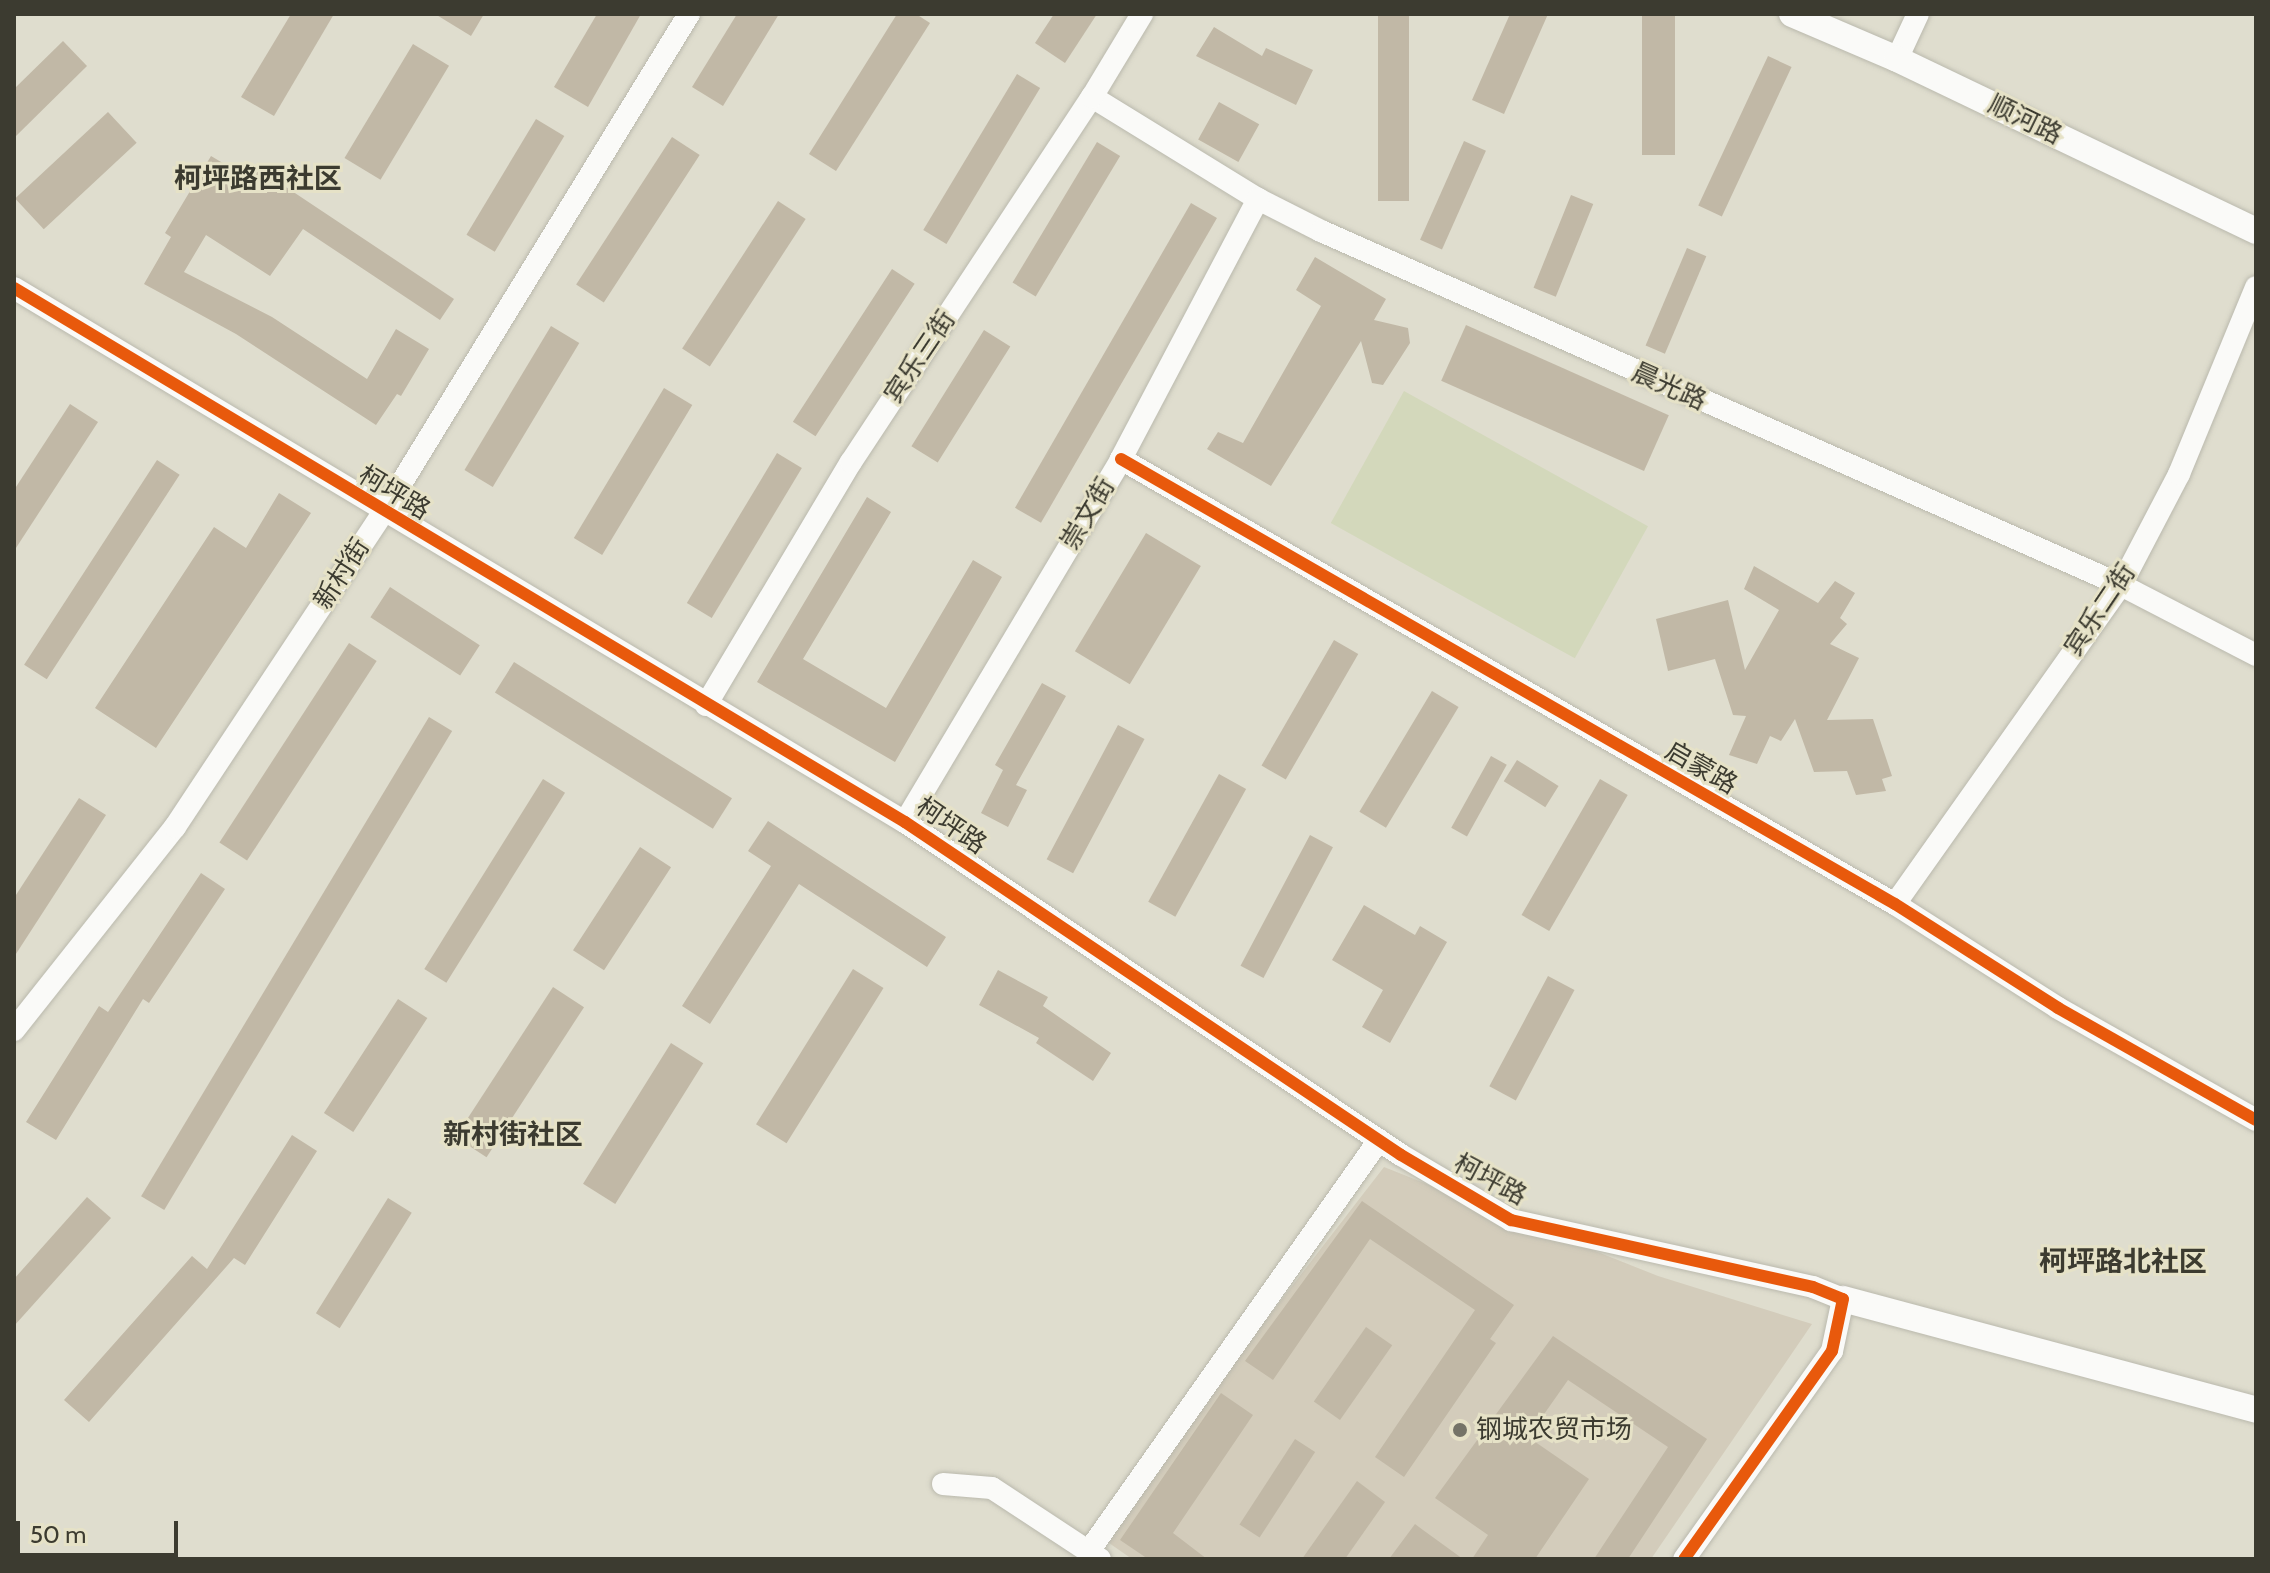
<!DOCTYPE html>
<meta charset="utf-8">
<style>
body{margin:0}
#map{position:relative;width:2270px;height:1573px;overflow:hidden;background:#dfddce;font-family:Cabin,"Noto Sans SC",sans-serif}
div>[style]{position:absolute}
.commercial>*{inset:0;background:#d3ccbb}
.green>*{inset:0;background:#d3d8bb;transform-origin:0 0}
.building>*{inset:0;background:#c1b8a6;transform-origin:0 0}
.roads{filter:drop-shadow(0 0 2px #bab9ad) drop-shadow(0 0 2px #bab9ad)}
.minor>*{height:22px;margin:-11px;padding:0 11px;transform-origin:11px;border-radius:11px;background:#fafaf8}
.tertiary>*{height:26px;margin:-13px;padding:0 13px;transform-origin:13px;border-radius:13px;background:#fafaf8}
.cycleway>*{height:12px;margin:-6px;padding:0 6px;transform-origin:6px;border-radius:6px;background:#e8590c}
.dots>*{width:22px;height:22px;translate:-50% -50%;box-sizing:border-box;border:4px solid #e6e2c7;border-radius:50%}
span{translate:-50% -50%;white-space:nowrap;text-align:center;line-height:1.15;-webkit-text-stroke:6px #e6e2c7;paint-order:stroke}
.street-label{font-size:26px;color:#3c3b30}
.poi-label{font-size:26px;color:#3c3b30}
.left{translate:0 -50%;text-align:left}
.neighbourhood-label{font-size:28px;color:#3c3b30;font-weight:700}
.frame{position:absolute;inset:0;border:16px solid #3c3b30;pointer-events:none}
.scale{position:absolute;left:16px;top:1521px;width:162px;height:36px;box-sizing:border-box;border:4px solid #3c3b30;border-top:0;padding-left:10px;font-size:24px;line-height:28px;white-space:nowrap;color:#3c3b30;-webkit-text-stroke:6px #e6e2c7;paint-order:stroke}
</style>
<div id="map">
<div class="commercial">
<div style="clip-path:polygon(1384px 1167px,1658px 1276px,1812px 1324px,1651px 1559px,1132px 1559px,1099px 1536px)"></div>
</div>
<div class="green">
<div style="left:1404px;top:391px;width:279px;height:151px;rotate:29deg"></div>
</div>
<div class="building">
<div style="clip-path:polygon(291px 14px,334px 14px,274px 116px,241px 97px)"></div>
<div style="clip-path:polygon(435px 14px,484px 14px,471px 36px)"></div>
<div style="clip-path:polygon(597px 14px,641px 14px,588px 107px,554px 87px)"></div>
<div style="clip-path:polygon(737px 14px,779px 14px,723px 106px,692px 87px)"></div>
<div style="clip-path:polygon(897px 14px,916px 14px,930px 23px,836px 171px,809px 154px)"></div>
<div style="clip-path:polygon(1054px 14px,1097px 14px,1065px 63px,1035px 43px)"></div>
<div style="left:1378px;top:14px;width:31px;height:187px"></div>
<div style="clip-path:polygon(1510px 14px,1548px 14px,1504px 114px,1472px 100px)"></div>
<div style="left:1642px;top:14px;width:33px;height:141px"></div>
<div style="clip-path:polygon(1214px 27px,1262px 56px,1266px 48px,1313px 70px,1296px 105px,1196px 56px)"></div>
<div style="clip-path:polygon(63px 41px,87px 66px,14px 138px,14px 89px)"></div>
<div style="left:413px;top:44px;width:42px;height:133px;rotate:31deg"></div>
<div style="left:1768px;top:56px;width:26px;height:165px;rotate:25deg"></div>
<div style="left:1017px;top:74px;width:27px;height:182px;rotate:31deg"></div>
<div style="left:1219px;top:102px;width:46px;height:43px;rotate:29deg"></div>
<div style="left:108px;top:112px;width:42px;height:127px;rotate:47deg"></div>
<div style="left:536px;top:119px;width:33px;height:135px;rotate:31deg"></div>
<div style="left:672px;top:137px;width:33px;height:176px;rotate:33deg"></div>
<div style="left:1464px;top:141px;width:24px;height:108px;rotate:24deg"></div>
<div style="left:1097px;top:142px;width:27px;height:164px;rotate:31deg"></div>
<div style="clip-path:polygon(211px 156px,243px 175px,250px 163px,454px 299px,440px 320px,303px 229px,270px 276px,206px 235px,184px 272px,272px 317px,367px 379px,396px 329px,429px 349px,401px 396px,397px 394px,376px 425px,236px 334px,144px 284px,171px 237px,165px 233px)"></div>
<div style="left:1571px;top:195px;width:24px;height:100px;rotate:22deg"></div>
<div style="left:778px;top:201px;width:33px;height:176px;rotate:33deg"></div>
<div style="left:1191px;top:203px;width:30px;height:352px;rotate:30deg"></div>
<div style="left:1687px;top:248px;width:21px;height:106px;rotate:23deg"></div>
<div style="clip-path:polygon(1315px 257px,1386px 299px,1374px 320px,1408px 328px,1410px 343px,1383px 385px,1372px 383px,1361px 341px,1271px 486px,1207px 449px,1218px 432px,1243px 443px,1321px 306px,1296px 290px)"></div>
<div style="left:892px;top:269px;width:27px;height:182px;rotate:33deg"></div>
<div style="left:1466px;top:325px;width:222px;height:61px;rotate:24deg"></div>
<div style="left:551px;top:326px;width:33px;height:168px;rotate:31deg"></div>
<div style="left:984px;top:330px;width:31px;height:137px;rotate:32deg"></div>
<div style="left:664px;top:388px;width:33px;height:175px;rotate:31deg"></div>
<div style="clip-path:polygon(70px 404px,98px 422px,14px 551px,14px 490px)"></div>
<div style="left:777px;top:453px;width:29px;height:175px;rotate:31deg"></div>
<div style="left:157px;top:460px;width:27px;height:244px;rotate:33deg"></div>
<div style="clip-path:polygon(279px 493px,311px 513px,156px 748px,95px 708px,214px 527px,246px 548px)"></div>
<div style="clip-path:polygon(867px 497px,891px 512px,803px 659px,886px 708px,973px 560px,1002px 577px,895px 762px,757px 682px)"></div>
<div style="left:1146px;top:533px;width:64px;height:138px;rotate:31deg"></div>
<div style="clip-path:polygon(1754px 566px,1818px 603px,1835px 581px,1855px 593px,1840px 618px,1847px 624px,1830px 644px,1859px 658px,1827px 720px,1873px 719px,1892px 776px,1882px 779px,1886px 791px,1856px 795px,1847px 771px,1814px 772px,1795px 719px,1781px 741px,1770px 736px,1757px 764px,1729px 755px,1746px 716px,1733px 715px,1715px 659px,1668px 671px,1656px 619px,1728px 600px,1745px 670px,1779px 610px,1744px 589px)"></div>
<div style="left:390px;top:587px;width:107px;height:36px;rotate:33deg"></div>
<div style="left:1334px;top:640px;width:28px;height:145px;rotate:30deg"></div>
<div style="left:349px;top:643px;width:33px;height:238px;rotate:33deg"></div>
<div style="left:514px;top:662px;width:257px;height:36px;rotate:32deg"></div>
<div style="clip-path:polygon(1042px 683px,1066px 696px,1016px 785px,1027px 790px,1008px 827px,981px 813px,1003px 770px,995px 765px)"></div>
<div style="left:1432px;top:691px;width:31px;height:141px;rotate:31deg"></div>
<div style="left:429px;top:717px;width:27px;height:559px;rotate:31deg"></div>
<div style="left:1118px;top:725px;width:30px;height:152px;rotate:28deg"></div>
<div style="left:1491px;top:756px;width:18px;height:82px;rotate:29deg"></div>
<div style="left:1517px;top:760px;width:49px;height:25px;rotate:32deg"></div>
<div style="left:1219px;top:774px;width:31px;height:146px;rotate:29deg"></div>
<div style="left:543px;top:779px;width:26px;height:224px;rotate:32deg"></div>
<div style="left:1600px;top:779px;width:32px;height:157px;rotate:30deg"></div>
<div style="clip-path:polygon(79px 798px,106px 815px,14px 957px,14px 898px)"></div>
<div style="clip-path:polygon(768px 821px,946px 937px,927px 967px,799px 884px,710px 1024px,682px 1006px,771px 866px,748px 851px)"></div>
<div style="left:1310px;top:835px;width:26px;height:148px;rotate:28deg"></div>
<div style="left:640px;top:847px;width:37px;height:123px;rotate:33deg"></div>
<div style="clip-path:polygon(201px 873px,225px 889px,149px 1003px,143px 999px,56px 1140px,26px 1122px,99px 1006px,108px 1012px)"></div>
<div style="clip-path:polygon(1364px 905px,1415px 935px,1420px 926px,1447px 942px,1390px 1043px,1362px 1027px,1383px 990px,1332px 960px)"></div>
<div style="left:853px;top:969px;width:36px;height:183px;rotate:32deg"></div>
<div style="clip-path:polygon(998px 970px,1048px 997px,1043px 1006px,1111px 1053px,1093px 1081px,1036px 1043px,1039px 1038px,979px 1005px)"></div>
<div style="left:1548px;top:976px;width:30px;height:125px;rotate:28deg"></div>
<div style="left:553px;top:987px;width:37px;height:179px;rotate:33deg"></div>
<div style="left:398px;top:999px;width:35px;height:136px;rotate:33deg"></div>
<div style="left:671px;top:1043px;width:38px;height:166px;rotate:32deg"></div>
<div style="clip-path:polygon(292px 1135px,317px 1151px,245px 1265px,234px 1258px,89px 1422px,64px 1400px,192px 1256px,207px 1269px)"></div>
<div style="clip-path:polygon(87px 1197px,111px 1218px,14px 1326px,14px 1279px)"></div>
<div style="left:388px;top:1198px;width:28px;height:136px;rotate:32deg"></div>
<div style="clip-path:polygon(1362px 1201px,1514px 1305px,1490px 1339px,1496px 1343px,1404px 1477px,1375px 1457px,1475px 1310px,1370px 1239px,1273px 1380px,1245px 1361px)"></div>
<div style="left:1366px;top:1327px;width:32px;height:91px;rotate:35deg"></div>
<div style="clip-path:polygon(1553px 1336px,1707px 1439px,1628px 1559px,1594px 1559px,1668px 1447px,1568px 1380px,1528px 1437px,1589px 1479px,1535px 1559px,1472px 1559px,1488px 1535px,1435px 1498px)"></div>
<div style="clip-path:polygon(1221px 1393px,1253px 1415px,1173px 1533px,1207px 1559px,1148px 1559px,1120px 1540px)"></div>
<div style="left:1295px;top:1439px;width:24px;height:102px;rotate:33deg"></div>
<div style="clip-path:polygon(1357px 1481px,1385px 1502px,1345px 1559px,1302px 1559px)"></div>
<div style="clip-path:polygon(1415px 1524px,1423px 1530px,1463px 1559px,1389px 1559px)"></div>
</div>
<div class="roads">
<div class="minor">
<div style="left:1897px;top:59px;width:50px;rotate:-65deg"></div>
<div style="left:1092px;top:97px;width:195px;rotate:31.6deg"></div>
<div style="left:1258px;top:199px;width:71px;rotate:26.9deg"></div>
<div style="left:1321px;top:231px;width:875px;rotate:23.87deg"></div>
<div style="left:2121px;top:585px;width:152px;rotate:27.4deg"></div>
<div style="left:14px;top:288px;width:1039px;rotate:30.94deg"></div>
<div style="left:905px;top:822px;width:597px;rotate:33.88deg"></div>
<div style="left:1401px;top:1155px;width:128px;rotate:30.6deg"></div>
<div style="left:1511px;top:1220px;width:309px;rotate:12.5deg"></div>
<div style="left:1813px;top:1287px;width:32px;rotate:22deg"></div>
<div style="left:1843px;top:1299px;width:53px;rotate:101.9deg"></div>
<div style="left:1832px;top:1351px;width:255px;rotate:125.4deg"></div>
<div style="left:1121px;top:459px;width:893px;rotate:29.9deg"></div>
<div style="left:1895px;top:904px;width:193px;rotate:32.5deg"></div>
<div style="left:2058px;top:1008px;width:227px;rotate:29.5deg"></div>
<div style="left:706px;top:705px;width:283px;rotate:-59.2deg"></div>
<div style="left:851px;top:462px;width:437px;rotate:-56.6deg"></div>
<div style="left:1092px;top:97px;width:97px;rotate:-58.9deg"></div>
<div style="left:905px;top:822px;width:422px;rotate:-59.2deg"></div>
<div style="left:1121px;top:459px;width:294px;rotate:-62.2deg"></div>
<div style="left:1895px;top:904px;width:391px;rotate:-54.7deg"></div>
<div style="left:2121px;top:585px;width:125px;rotate:-62.4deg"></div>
<div style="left:2179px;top:474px;width:202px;rotate:-67.6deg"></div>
<div style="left:14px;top:1030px;width:259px;rotate:-51.6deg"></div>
<div style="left:175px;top:827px;width:377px;rotate:-56.5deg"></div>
<div style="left:383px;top:513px;width:585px;rotate:-58.48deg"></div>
<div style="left:943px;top:1484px;width:49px;rotate:4.7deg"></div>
<div style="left:992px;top:1488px;width:129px;rotate:33.3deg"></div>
<div style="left:1089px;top:1551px;width:503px;rotate:-54.79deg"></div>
</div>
<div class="tertiary">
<div style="left:1792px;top:14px;width:114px;rotate:23.2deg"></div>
<div style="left:1897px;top:59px;width:398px;rotate:25.6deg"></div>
<div style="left:1843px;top:1299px;width:428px;rotate:15deg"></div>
</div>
</div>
<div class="cycleway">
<div style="left:14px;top:288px;width:1039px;rotate:30.94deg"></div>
<div style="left:905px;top:822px;width:597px;rotate:33.88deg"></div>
<div style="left:1401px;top:1155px;width:128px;rotate:30.6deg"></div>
<div style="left:1511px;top:1220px;width:309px;rotate:12.5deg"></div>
<div style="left:1813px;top:1287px;width:32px;rotate:22deg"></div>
<div style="left:1843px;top:1299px;width:53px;rotate:101.9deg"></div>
<div style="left:1832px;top:1351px;width:255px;rotate:125.4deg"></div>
<div style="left:1121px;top:459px;width:893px;rotate:29.9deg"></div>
<div style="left:1895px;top:904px;width:193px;rotate:32.5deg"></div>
<div style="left:2058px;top:1008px;width:227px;rotate:29.5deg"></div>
</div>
<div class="dots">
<div style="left:1460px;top:1430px;background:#757467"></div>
</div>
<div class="street-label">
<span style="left:2025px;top:120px;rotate:26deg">顺河路</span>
<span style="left:920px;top:357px;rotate:-56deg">宾乐三街</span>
<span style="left:1669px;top:387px;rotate:24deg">晨光路</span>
<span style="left:394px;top:493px;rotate:31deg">柯坪路</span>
<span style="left:1088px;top:514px;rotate:-59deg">崇文街</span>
<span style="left:342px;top:574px;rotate:-57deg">新村街</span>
<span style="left:2100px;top:610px;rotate:-56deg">宾乐二街</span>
<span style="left:1701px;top:768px;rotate:30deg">启蒙路</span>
<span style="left:951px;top:826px;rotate:34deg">柯坪路</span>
<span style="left:1490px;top:1180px;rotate:28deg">柯坪路</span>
</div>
<div class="poi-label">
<span class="left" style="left:1476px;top:1430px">钢城农贸市场</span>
</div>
<div class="neighbourhood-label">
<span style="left:258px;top:178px">柯坪路西社区</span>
<span style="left:513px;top:1134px">新村街社区</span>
<span style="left:2123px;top:1261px">柯坪路北社区</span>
</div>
<div class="frame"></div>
<div class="scale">50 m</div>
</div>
